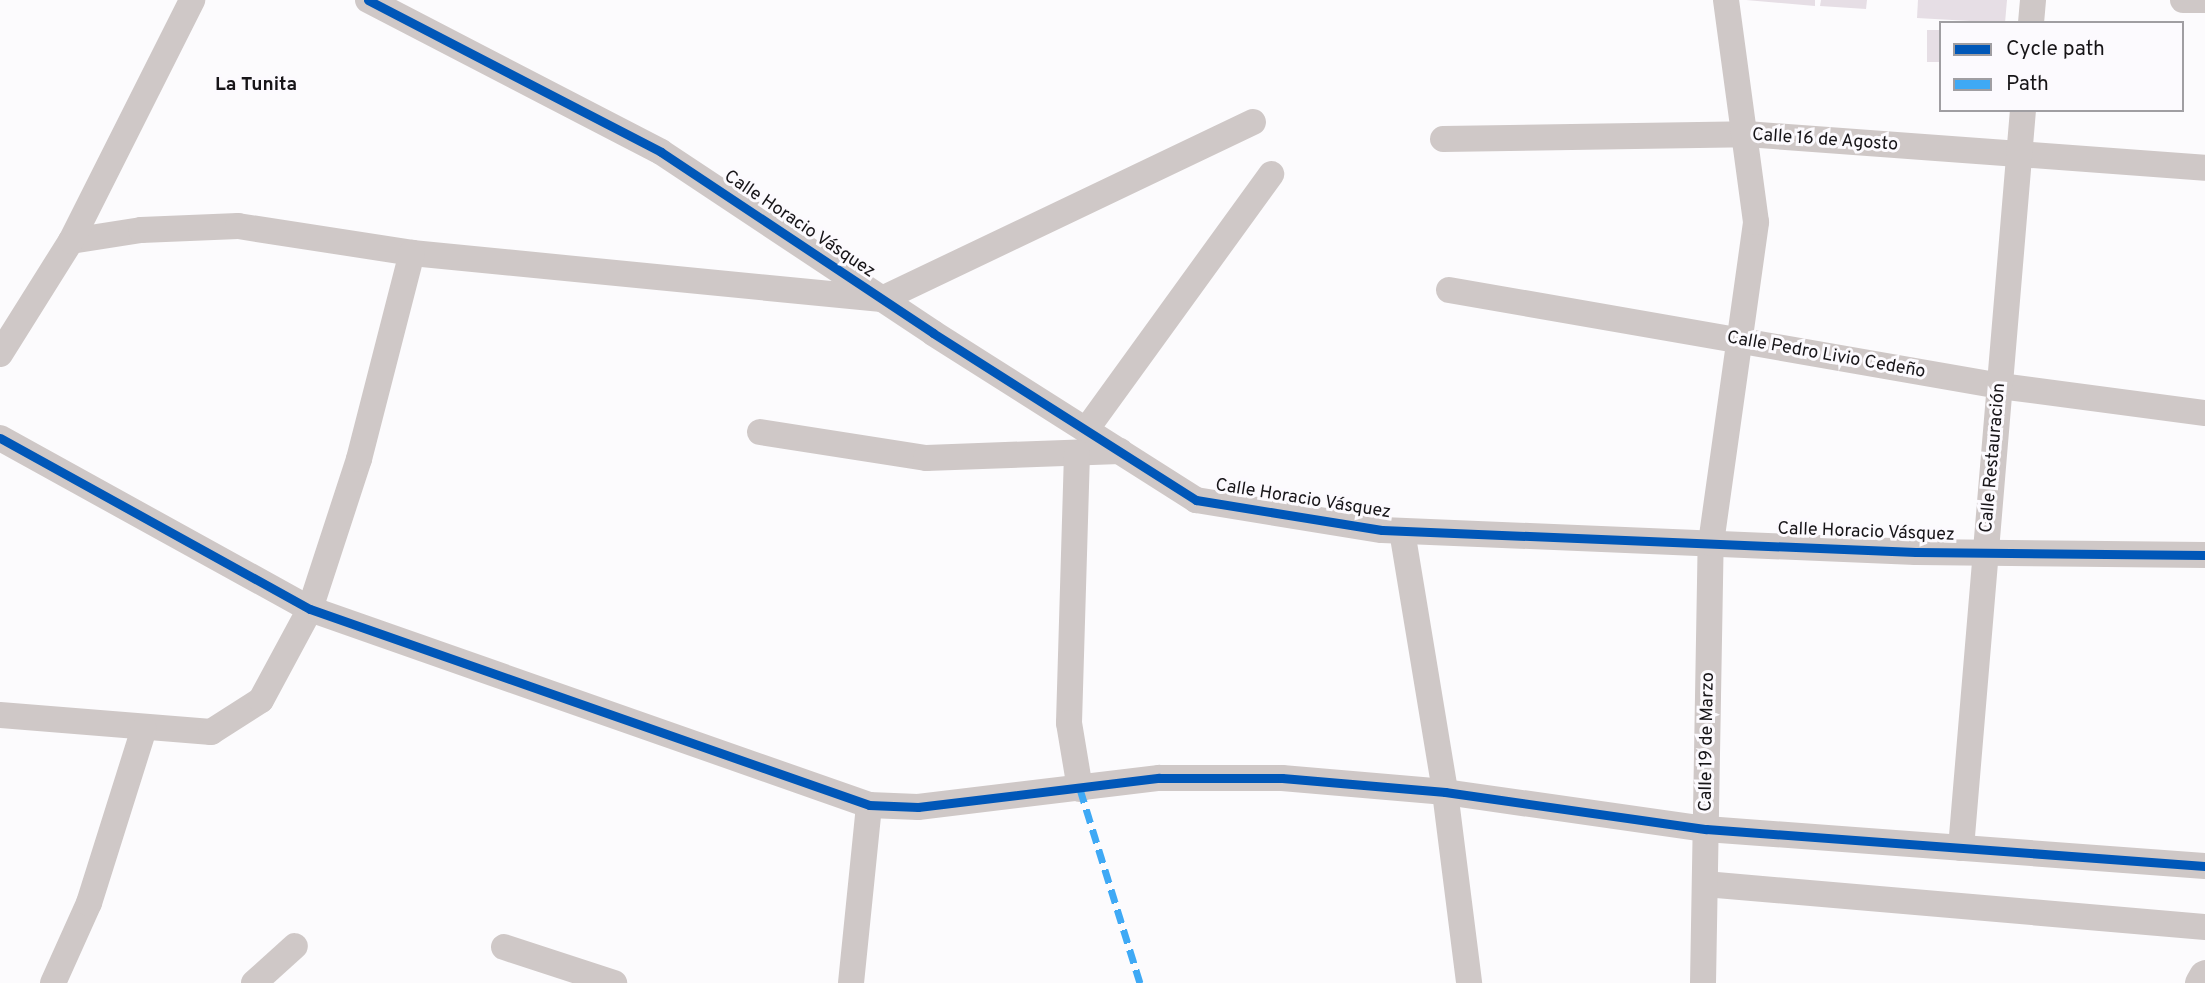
<!DOCTYPE html>
<meta charset="utf-8">
<style>
body{margin:0}
#map{position:relative;width:2205px;height:983px;overflow:hidden;background:#fcfbfd;font-family:Overpass,sans-serif}
div>[style]{position:absolute}
.building>*{inset:0;background:#e6dee5;transform-origin:0 0}
.minor>*{height:26px;margin:-13px;padding:0 13px;transform-origin:13px;border-radius:13px;background:#cfc8c7}
.tertiary>*{height:33px;margin:-16.5px;padding:0 16.5px;transform-origin:16.5px;border-radius:16.5px;background:#cfc8c7}
.quiet>*{height:7px;margin-top:-3.5px;transform-origin:0;background:repeating-linear-gradient(90deg,#3fa9f5 0 14px,transparent 0 21px)}
.cycleway>*{height:9px;margin:-4.5px;padding:0 4.5px;transform-origin:4.5px;border-radius:4.5px;background:#0057b8}
span{translate:-50% -50%;white-space:nowrap;text-align:center;line-height:1.15;-webkit-text-stroke:6px #fcfafe;paint-order:stroke}
.street-label{font-size:18px;color:#171518}
.neighbourhood-label{font-size:19px;color:#171518;font-weight:700}
.legend{position:absolute;left:1939px;top:21px;width:245px;height:91px;box-sizing:border-box;background:#fcfafe;border:2px solid #a09ea2;margin:0;padding:9px 12px;list-style:none;font-size:21px;color:#171518}
.legend li{display:flex;align-items:center;gap:14px;height:35px}
.legend b{width:35px;border:2px solid #a09ea2}
</style>
<div id="map">
<div class="building">
<div style="clip-path:polygon(1746px 0,1815px 0,1815px 6px)"></div>
<div style="clip-path:polygon(1821px 0,1867px 0,1866px 9px,1820px 6px)"></div>
<div style="clip-path:polygon(1918px 0,2007px 0,2005px 23px,1917px 18px)"></div>
<div style="left:1927px;top:30px;width:14px;height:32px"></div>
</div>
<div class="minor">
<div style="left:368px;top:0;width:330px;rotate:27.4deg"></div>
<div style="left:661px;top:152px;width:327px;rotate:33.6deg"></div>
<div style="left:933px;top:333px;width:312px;rotate:32.4deg"></div>
<div style="left:1196px;top:500px;width:188px;rotate:9.2deg"></div>
<div style="left:1382px;top:530px;width:534px;rotate:2.36deg"></div>
<div style="left:1916px;top:552px;width:289px;rotate:0.6deg"></div>
<div style="left:2183px;top:0;width:22px"></div>
<div style="left:2031px;top:23px;width:23px;rotate:-85deg"></div>
<div style="left:1443px;top:139px;width:303px;rotate:-0.9deg"></div>
<div style="left:1746px;top:134px;width:460px;rotate:4.2deg"></div>
<div style="left:71px;top:241px;width:71px;rotate:-8.9deg"></div>
<div style="left:141px;top:230px;width:97px;rotate:-2.4deg"></div>
<div style="left:238px;top:226px;width:176px;rotate:8.8deg"></div>
<div style="left:412px;top:253px;width:472px;rotate:5.6deg"></div>
<div style="left:882px;top:299px;width:411px;rotate:-25.5deg"></div>
<div style="left:1449px;top:290px;width:559px;rotate:9.88deg"></div>
<div style="left:2000px;top:386px;width:207px;rotate:7.5deg"></div>
<div style="left:0;top:354px;width:133px;rotate:-57.9deg"></div>
<div style="left:71px;top:241px;width:270px;rotate:-63.3deg"></div>
<div style="left:1086px;top:430px;width:316px;rotate:-54.1deg"></div>
<div style="left:760px;top:432px;width:168px;rotate:8.9deg"></div>
<div style="left:926px;top:458px;width:194px;rotate:-2.1deg"></div>
<div style="left:0;top:438px;width:354px;rotate:28.9deg"></div>
<div style="left:310px;top:609px;width:592px;rotate:19.32deg"></div>
<div style="left:869px;top:805px;width:49px;rotate:2.3deg"></div>
<div style="left:918px;top:807px;width:243px;rotate:-6.9deg"></div>
<div style="left:1159px;top:778px;width:123px"></div>
<div style="left:1282px;top:778px;width:164px;rotate:4.9deg"></div>
<div style="left:1445px;top:792px;width:264px;rotate:8.1deg"></div>
<div style="left:1706px;top:829px;width:500px;rotate:4.24deg"></div>
<div style="left:1077px;top:453px;width:270px;rotate:91.7deg"></div>
<div style="left:1069px;top:723px;width:67px;rotate:80.5deg"></div>
<div style="left:1402px;top:531px;width:265px;rotate:80.6deg"></div>
<div style="left:1445px;top:792px;width:193px;rotate:82.8deg"></div>
<div style="left:0;top:715px;width:212px;rotate:4.6deg"></div>
<div style="left:211px;top:732px;width:59px;rotate:-32.6deg"></div>
<div style="left:261px;top:700px;width:103px;rotate:-61.7deg"></div>
<div style="left:310px;top:609px;width:158px;rotate:-71.9deg"></div>
<div style="left:359px;top:459px;width:213px;rotate:-75.6deg"></div>
<div style="left:1961px;top:848px;width:741px;rotate:-85.2deg"></div>
<div style="left:1705px;top:884px;width:502px;rotate:4.92deg"></div>
<div style="left:504px;top:947px;width:116px;rotate:18.1deg"></div>
<div style="left:53px;top:983px;width:88px;rotate:-65.8deg"></div>
<div style="left:89px;top:903px;width:182px;rotate:-72.5deg"></div>
<div style="left:254px;top:983px;width:55px;rotate:-42.1deg"></div>
<div style="left:851px;top:983px;width:179px;rotate:-84.2deg"></div>
<div style="left:1703px;top:983px;width:440px;rotate:-89deg"></div>
<div style="left:1711px;top:543px;width:324px;rotate:-82deg"></div>
<div style="left:1756px;top:222px;width:224px;rotate:-97.7deg"></div>
</div>
<div class="tertiary">
<div style="left:2201px;top:983px;width:8px;rotate:-60deg"></div>
</div>
<div class="quiet">
<div style="left:1080px;top:789px;width:203px;rotate:72.8deg"></div>
</div>
<div class="cycleway">
<div style="left:368px;top:0;width:330px;rotate:27.4deg"></div>
<div style="left:661px;top:152px;width:327px;rotate:33.6deg"></div>
<div style="left:933px;top:333px;width:312px;rotate:32.4deg"></div>
<div style="left:1196px;top:500px;width:188px;rotate:9.2deg"></div>
<div style="left:1382px;top:530px;width:534px;rotate:2.36deg"></div>
<div style="left:1916px;top:552px;width:289px;rotate:0.6deg"></div>
<div style="left:0;top:438px;width:354px;rotate:28.9deg"></div>
<div style="left:310px;top:609px;width:592px;rotate:19.32deg"></div>
<div style="left:869px;top:805px;width:49px;rotate:2.3deg"></div>
<div style="left:918px;top:807px;width:243px;rotate:-6.9deg"></div>
<div style="left:1159px;top:778px;width:123px"></div>
<div style="left:1282px;top:778px;width:164px;rotate:4.9deg"></div>
<div style="left:1445px;top:792px;width:264px;rotate:8.1deg"></div>
<div style="left:1706px;top:829px;width:500px;rotate:4.24deg"></div>
</div>
<div class="street-label">
<span style="left:1825px;top:141px;rotate:4deg">Calle 16 de Agosto</span>
<span style="left:799px;top:225px;rotate:34deg">Calle Horacio Vásquez</span>
<span style="left:1826px;top:356px;rotate:10deg">Calle Pedro Livio Cedeño</span>
<span style="left:1994px;top:458px;rotate:-85deg">Calle Restauración</span>
<span style="left:1303px;top:500px;rotate:9deg">Calle Horacio Vásquez</span>
<span style="left:1866px;top:533px;rotate:2deg">Calle Horacio Vásquez</span>
<span style="left:1708px;top:742px;rotate:-89deg">Calle 19 de Marzo</span>
</div>
<div class="neighbourhood-label">
<span style="left:256px;top:86px">La Tunita</span>
</div>
<ul class="legend">
<li><b style="height:9px;background:#0057b8"></b>Cycle path</li>
<li><b style="height:9px;background:#3fa9f5"></b>Path</li>
</ul>
</div>
